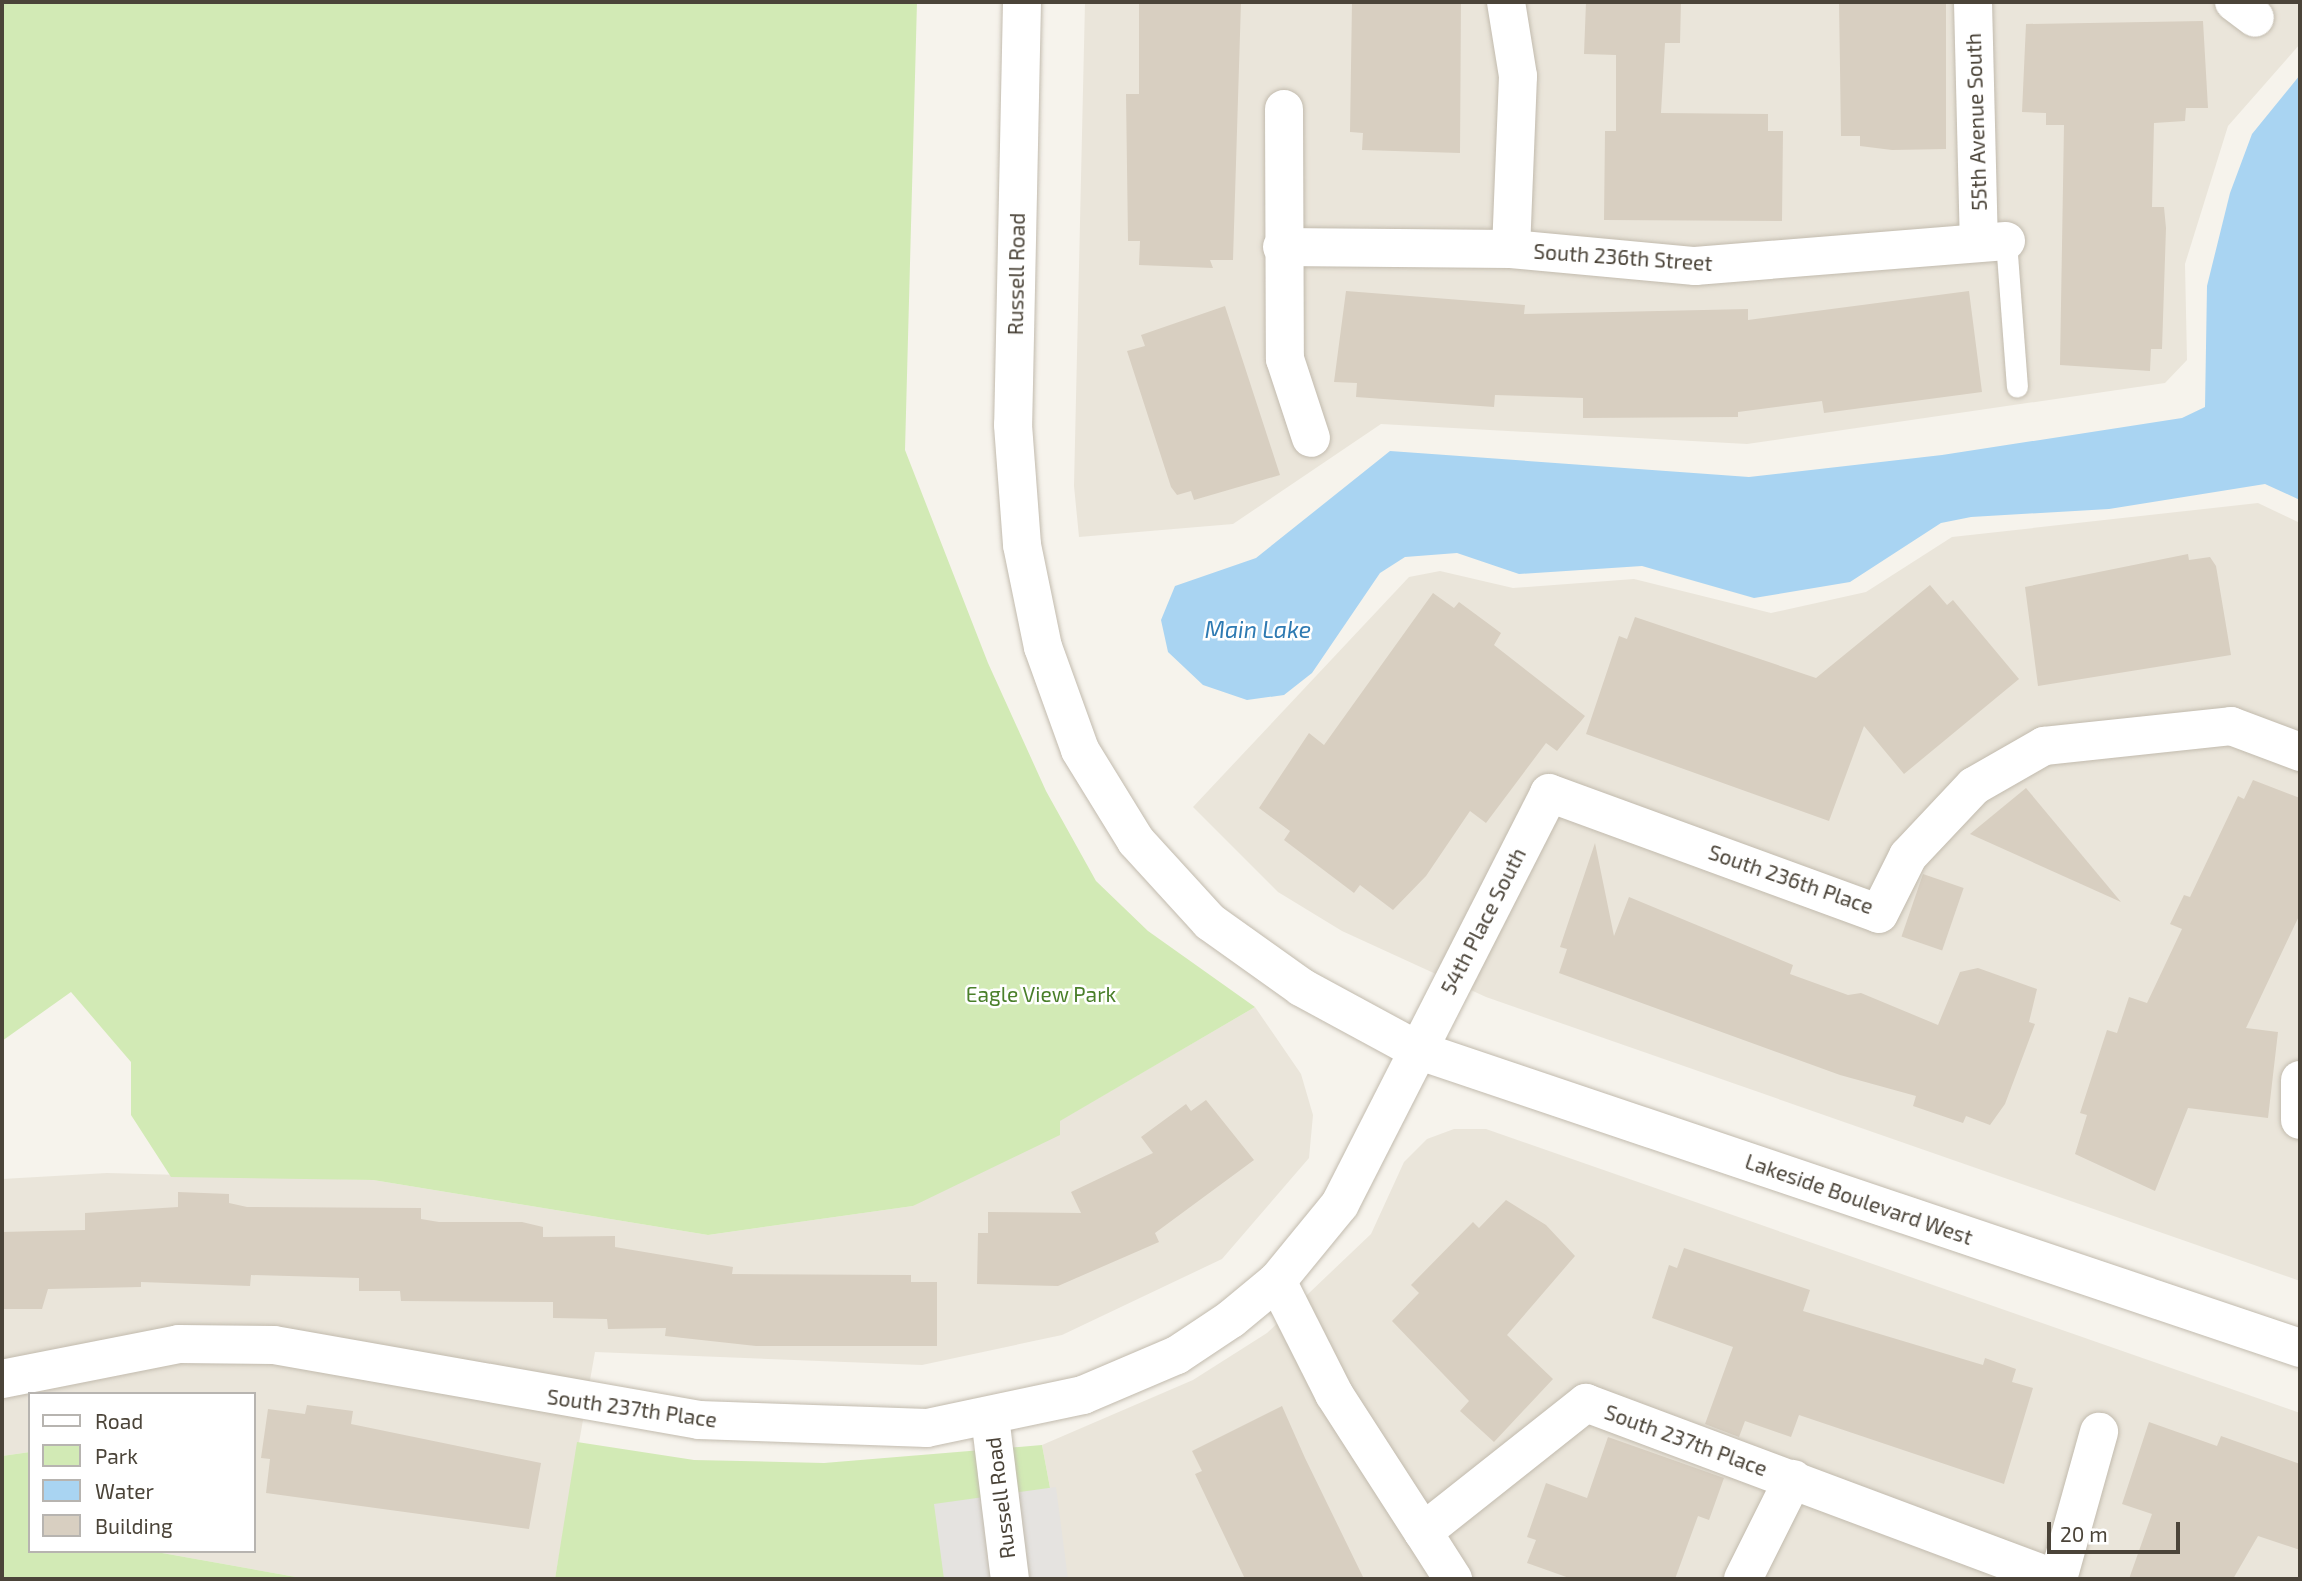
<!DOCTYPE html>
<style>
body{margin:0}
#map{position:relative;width:2302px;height:1581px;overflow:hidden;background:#f6f3ec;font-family:"Exo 2",sans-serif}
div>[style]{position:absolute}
.residential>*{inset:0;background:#eae5da}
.green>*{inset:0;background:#d2eab5}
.parking>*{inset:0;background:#e5e3e0}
.water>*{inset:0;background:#a9d4f2}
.building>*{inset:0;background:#d8cfc1;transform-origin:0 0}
.roads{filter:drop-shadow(0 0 2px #c2bbae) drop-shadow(0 0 2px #c2bbae)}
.service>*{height:21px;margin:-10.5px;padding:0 10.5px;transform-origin:10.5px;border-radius:10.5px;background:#fff}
.minor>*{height:38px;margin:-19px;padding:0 19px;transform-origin:19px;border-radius:19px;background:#fff}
span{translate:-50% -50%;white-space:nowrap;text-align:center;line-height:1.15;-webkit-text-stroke:5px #fff;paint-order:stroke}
.street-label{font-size:21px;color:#4b4439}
.park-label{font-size:21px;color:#4a7f2a}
.water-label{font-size:23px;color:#2e7ab2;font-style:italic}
.frame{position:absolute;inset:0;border:4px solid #4b4439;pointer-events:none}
.legend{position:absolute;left:28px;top:1392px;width:228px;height:161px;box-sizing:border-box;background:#fff;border:2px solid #b7b4b0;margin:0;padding:9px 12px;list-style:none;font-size:21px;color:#4b4439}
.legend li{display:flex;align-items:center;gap:14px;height:35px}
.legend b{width:35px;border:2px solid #b7b4b0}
.scale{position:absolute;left:2047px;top:1522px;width:133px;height:32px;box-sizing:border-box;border:4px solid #4b4439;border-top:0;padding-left:9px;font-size:21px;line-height:24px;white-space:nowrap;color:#4b4439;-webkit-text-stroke:5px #fff;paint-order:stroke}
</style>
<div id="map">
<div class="residential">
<div style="clip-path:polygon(1085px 2px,2300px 2px,2300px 44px,2228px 126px,2185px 264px,2187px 360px,2165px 383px,1747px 444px,1381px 424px,1233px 524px,1079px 537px,1074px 486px)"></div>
<div style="clip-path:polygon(2258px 503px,2300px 523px,2300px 1281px,1486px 997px,1342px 931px,1278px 892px,1193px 807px,1409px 577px,1440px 571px,1513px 588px,1634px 579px,1771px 613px,1866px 592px,1952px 537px)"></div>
<div style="clip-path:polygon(1255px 1007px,1301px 1074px,1313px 1115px,1309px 1158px,1222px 1259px,1062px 1335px,922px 1365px,595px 1352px,555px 1579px,307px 1579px,151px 1551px,254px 1551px,254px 1394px,30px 1394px,30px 1452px,2px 1456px,2px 1179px,107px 1173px,373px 1180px,708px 1235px,913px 1206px)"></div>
<div style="clip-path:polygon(1454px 1129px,1486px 1129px,2300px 1413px,2300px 1579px,1067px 1579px,1042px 1445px,1193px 1380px,1267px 1333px,1371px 1234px,1404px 1162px,1427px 1139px)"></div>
</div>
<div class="green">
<div style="clip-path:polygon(2px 2px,917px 2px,905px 450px,988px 663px,1046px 791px,1096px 881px,1148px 931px,1255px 1007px,1060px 1121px,1060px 1135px,913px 1206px,708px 1235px,373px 1180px,171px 1177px,131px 1115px,131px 1062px,71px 992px,2px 1041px)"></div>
<div style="clip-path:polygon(577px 1442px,694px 1460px,824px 1463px,1042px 1445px,1067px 1579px,555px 1579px)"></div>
<div style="clip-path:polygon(30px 1452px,30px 1551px,151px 1551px,307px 1579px,2px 1579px,2px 1456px)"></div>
</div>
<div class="parking">
<div style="clip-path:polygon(1056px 1487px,1068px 1579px,944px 1579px,934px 1504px)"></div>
</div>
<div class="water">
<div style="clip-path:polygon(2300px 75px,2300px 500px,2265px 484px,2109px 509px,1971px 517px,1941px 523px,1850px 582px,1754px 598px,1642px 566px,1519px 574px,1457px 553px,1405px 557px,1380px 573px,1312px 673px,1284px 695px,1247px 700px,1203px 685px,1168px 652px,1161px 620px,1175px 586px,1256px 558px,1390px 451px,1749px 477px,1942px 455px,2182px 418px,2205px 407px,2207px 286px,2230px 193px,2252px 134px)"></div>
</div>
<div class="building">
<div style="clip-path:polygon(1139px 2px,1241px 2px,1233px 260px,1210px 260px,1213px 268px,1139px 265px,1140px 241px,1128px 241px,1126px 94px,1139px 94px)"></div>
<div style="clip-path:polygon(1352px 2px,1461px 2px,1460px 153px,1362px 150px,1363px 133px,1350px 132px)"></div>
<div style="clip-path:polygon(1586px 2px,1681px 2px,1680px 43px,1665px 43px,1661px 113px,1768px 114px,1768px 131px,1783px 131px,1782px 221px,1604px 220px,1605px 131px,1616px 131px,1616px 55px,1584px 54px)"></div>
<div style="clip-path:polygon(1839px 2px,1946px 2px,1946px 149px,1892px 150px,1860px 146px,1860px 136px,1841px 136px)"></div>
<div style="clip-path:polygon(2203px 21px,2208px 108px,2186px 108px,2185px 121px,2154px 123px,2152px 207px,2164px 207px,2166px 228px,2162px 349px,2151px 349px,2150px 371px,2060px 365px,2064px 125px,2046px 125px,2046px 113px,2022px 112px,2026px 24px)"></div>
<div style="clip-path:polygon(1346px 291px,1525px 305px,1524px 314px,1748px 309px,1748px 320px,1969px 291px,1982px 392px,1824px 413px,1822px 401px,1738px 412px,1738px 417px,1583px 418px,1583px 398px,1495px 395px,1494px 407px,1356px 397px,1357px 383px,1334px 382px)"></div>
<div style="clip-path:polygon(1225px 306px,1280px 475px,1194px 500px,1191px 491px,1177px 495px,1171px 487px,1127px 351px,1145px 346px,1141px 335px)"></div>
<div style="clip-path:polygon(2188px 554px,2189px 560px,2210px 557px,2216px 566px,2231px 655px,2038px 686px,2025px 587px)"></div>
<div style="clip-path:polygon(1930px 585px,1947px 605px,1953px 600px,2019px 679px,1904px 774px,1864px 726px,1829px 821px,1586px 734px,1619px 636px,1627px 639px,1635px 617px,1816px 678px)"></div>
<div style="clip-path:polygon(1433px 593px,1454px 608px,1459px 602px,1501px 633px,1494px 645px,1585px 716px,1557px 751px,1546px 743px,1486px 823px,1470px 811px,1426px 876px,1393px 910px,1360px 885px,1354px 893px,1284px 840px,1290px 831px,1259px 808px,1309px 733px,1324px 745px)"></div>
<div style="clip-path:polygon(2253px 780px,2300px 798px,2300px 914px,2246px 1028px,2278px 1032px,2268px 1118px,2188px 1108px,2155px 1191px,2075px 1154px,2087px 1115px,2080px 1113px,2107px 1030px,2117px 1033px,2129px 997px,2147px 1003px,2182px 929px,2170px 924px,2184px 895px,2190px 897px,2238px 796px,2244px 799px)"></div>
<div style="clip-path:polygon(2026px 788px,2121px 902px,1970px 834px)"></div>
<div style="clip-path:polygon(1595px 843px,1614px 936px,1629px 897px,1793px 965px,1790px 974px,1848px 995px,1861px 993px,1938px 1025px,1960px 972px,1978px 968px,2037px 989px,2029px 1022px,2035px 1024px,2005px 1104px,1990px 1125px,1966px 1116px,1963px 1123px,1913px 1106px,1916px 1096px,1840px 1075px,1559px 973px,1567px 949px,1560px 947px)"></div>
<div style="left:1923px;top:874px;width:43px;height:66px;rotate:19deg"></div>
<div style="clip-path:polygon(1206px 1100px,1254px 1160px,1155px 1233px,1159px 1242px,1058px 1286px,977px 1284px,978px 1233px,988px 1233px,988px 1212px,1081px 1213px,1071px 1192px,1153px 1153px,1141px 1137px,1186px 1104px,1191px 1111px)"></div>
<div style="clip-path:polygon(178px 1192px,229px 1194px,229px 1203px,247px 1207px,421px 1208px,421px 1219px,439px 1222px,522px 1222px,543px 1227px,543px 1237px,615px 1236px,615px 1247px,733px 1267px,732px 1274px,911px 1275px,911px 1282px,937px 1282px,937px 1346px,756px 1346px,665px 1336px,666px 1328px,608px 1329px,607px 1319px,553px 1318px,553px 1302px,401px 1301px,400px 1291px,359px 1291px,359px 1278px,251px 1275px,250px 1286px,141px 1282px,141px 1287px,48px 1289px,42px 1309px,2px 1309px,2px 1232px,85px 1230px,85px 1213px,178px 1207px)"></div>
<div style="clip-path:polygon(1506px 1200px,1546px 1225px,1575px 1256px,1507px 1335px,1553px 1379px,1494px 1442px,1460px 1411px,1469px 1401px,1392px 1321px,1419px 1293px,1411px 1285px,1473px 1222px,1479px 1228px)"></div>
<div style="clip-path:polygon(1684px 1248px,1810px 1290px,1803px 1311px,1983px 1365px,1985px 1358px,2016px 1369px,2012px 1382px,2033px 1388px,2004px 1484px,1799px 1415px,1791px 1437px,1745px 1421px,1739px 1437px,1705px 1424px,1733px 1347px,1652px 1318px,1669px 1265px,1677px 1268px)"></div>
<div style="clip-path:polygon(307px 1405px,353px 1411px,351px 1424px,541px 1463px,529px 1529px,266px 1493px,270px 1459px,261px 1458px,268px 1409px,305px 1414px)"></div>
<div style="clip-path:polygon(1282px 1406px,1305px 1458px,1364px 1579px,1245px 1579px,1195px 1474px,1202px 1471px,1192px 1451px)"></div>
<div style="clip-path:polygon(2149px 1422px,2217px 1446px,2221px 1436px,2300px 1464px,2300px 1550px,2258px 1536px,2233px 1579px,2129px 1579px,2152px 1514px,2122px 1504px)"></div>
<div style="clip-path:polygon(1608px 1437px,1724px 1478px,1709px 1520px,1698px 1516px,1675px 1579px,1572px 1579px,1527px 1563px,1536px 1540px,1527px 1537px,1546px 1483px,1587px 1498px)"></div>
</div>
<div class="roads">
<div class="service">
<div style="left:2006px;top:241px;width:146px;rotate:85.7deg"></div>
</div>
<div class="minor">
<div style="left:1022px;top:2px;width:423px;rotate:91.2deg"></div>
<div style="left:1013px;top:425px;width:120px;rotate:85.7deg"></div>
<div style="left:1022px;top:545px;width:104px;rotate:78.4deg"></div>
<div style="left:1043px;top:647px;width:109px;rotate:70.2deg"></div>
<div style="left:1080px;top:750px;width:107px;rotate:58.4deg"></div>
<div style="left:1136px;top:841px;width:110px;rotate:47.6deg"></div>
<div style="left:1210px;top:922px;width:112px;rotate:35.5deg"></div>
<div style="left:1301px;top:987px;width:132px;rotate:28.5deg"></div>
<div style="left:1417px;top:1050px;width:932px;rotate:18.65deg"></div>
<div style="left:1506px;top:2px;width:75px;rotate:80.8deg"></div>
<div style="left:1518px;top:76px;width:173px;rotate:92.3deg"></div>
<div style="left:1973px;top:2px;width:239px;rotate:88.6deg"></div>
<div style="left:2234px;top:2px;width:26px;rotate:37deg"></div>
<div style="left:1284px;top:109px;width:250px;rotate:89.8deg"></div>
<div style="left:1285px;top:359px;width:83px;rotate:71.8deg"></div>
<div style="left:1282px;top:247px;width:229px;rotate:0.5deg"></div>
<div style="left:1511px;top:249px;width:185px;rotate:5.3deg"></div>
<div style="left:1695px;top:266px;width:312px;rotate:-4.6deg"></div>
<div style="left:2300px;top:1080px;width:40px;rotate:90deg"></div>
<div style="left:1277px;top:1281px;width:127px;rotate:63.2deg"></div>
<div style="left:1334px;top:1394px;width:164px;rotate:57.2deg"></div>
<div style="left:1423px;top:1532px;width:208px;rotate:-38.4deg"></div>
<div style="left:1586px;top:1403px;width:502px;rotate:20.53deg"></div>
<div style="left:2px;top:1379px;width:180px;rotate:-11.2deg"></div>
<div style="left:179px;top:1344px;width:95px;rotate:0.6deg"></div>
<div style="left:274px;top:1345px;width:432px;rotate:10deg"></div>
<div style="left:699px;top:1420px;width:228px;rotate:2deg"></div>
<div style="left:927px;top:1428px;width:159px;rotate:-11.9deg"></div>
<div style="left:1083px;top:1395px;width:102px;rotate:-23.1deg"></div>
<div style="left:1177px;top:1355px;width:65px;rotate:-33.7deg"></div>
<div style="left:1231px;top:1319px;width:60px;rotate:-39.6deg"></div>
<div style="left:1277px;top:1281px;width:99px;rotate:-50.7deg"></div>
<div style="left:1340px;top:1204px;width:461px;rotate:-63deg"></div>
<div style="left:1549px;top:793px;width:351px;rotate:20.1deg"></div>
<div style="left:1879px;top:914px;width:65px;rotate:-63.4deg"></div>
<div style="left:1908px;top:856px;width:96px;rotate:-46.7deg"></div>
<div style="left:1974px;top:786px;width:81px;rotate:-29.7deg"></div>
<div style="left:2044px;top:746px;width:188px;rotate:-6.1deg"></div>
<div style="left:2231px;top:726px;width:74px;rotate:20.6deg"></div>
<div style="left:990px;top:1417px;width:163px;rotate:83deg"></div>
<div style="left:1423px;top:1532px;width:56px;rotate:57.4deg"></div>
<div style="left:1743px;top:1579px;width:112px;rotate:-63.4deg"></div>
<div style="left:2058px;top:1579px;width:153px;rotate:-74.4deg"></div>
</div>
</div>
<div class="street-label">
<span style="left:1976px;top:122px;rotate:-92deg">55th Avenue South</span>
<span style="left:1623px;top:257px;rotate:4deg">South 236th Street</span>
<span style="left:1016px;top:274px;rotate:-89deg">Russell Road</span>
<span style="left:1791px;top:879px;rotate:19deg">South 236th Place</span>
<span style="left:1483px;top:921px;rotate:-63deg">54th Place South</span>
<span style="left:1859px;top:1199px;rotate:19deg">Lakeside Boulevard West</span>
<span style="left:632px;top:1408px;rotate:8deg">South 237th Place</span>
<span style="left:1686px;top:1440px;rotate:20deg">South 237th Place</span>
<span style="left:1000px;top:1498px;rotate:-97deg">Russell Road</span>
</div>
<div class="park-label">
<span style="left:1041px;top:994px">Eagle View Park</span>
</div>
<div class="water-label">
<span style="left:1258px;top:629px">Main Lake</span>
</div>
<div class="frame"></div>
<ul class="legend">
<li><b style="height:9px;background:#fff"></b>Road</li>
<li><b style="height:19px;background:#d2eab5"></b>Park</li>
<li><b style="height:19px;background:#a9d4f2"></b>Water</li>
<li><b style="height:19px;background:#d8cfc1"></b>Building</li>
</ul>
<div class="scale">20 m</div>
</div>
